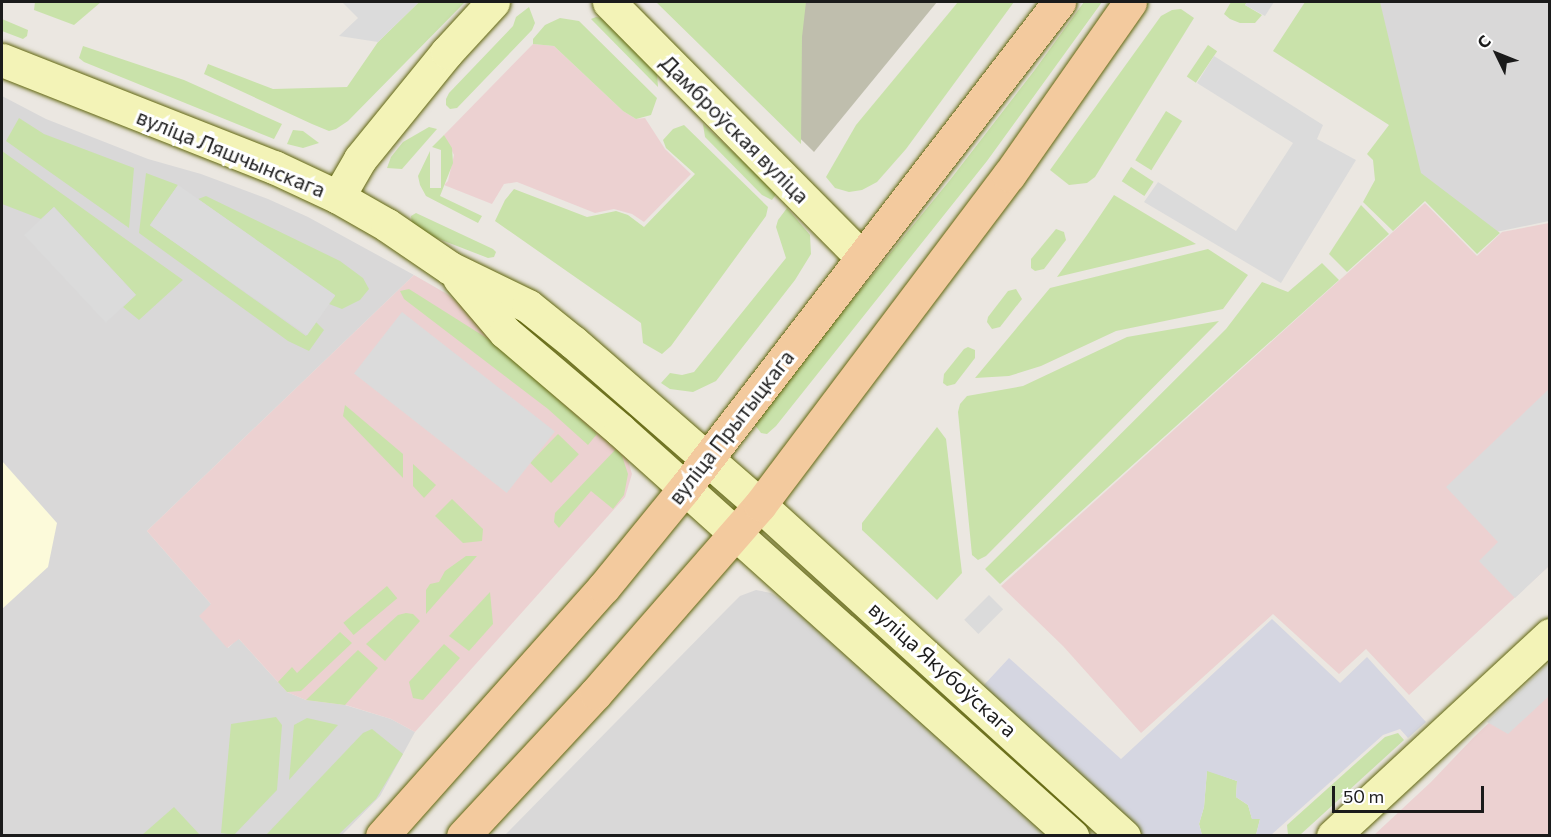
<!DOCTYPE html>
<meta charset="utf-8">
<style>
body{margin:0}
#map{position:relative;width:1551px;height:837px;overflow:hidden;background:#ebe7e1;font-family:Commissioner,sans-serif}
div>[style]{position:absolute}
.residential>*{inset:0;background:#d9d8d8}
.commercial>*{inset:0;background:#ecd1d1}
.education>*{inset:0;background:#fcfada}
.construction>*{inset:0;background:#bfbead}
.grass>*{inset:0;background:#c9e2aa;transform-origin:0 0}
.parking>*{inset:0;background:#dbdbdb;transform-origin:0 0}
.plaza>*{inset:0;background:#d5d6e1}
.roads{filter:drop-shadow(0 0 2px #61660d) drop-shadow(0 0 2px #61660d)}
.secondary>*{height:33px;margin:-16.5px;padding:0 16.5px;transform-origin:16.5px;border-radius:16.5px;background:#f3f3b7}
.primary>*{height:33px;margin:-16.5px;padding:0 16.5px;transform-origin:16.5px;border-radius:16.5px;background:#f3ca9e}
span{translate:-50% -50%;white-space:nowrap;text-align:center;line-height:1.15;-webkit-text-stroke:6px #fff;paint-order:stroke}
.street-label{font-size:21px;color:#1b1b1b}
.frame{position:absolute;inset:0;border:3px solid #1b1b1b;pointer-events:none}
.north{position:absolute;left:1467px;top:24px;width:60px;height:60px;-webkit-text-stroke:4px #fff;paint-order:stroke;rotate:313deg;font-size:16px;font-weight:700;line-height:24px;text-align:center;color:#1b1b1b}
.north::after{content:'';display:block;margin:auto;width:21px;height:27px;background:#1b1b1b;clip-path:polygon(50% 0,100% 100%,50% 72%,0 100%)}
.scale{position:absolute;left:1332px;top:786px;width:152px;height:27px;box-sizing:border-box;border:3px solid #1b1b1b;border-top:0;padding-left:8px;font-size:18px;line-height:21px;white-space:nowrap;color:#1b1b1b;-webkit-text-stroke:4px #fff;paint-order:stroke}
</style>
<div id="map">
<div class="residential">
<div style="clip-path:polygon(1371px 2px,1549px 2px,1549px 221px,1496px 232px,1419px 174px)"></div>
<div style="clip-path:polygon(2px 96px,46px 119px,148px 159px,201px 174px,268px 199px,308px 217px,414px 275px,147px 531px,211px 604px,228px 648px,238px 638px,287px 692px,306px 700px,345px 705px,391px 719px,415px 732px,380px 796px,342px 835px,2px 835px)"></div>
<div style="clip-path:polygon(756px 590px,771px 593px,789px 605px,1047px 835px,504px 836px,727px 609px,740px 596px)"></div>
</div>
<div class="commercial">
<div style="clip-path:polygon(533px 44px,554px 46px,623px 111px,636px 119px,645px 118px,665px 149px,691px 174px,644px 222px,632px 214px,614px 209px,595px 213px,517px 182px,504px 184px,492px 204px,444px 185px,448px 181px,454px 155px,444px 135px)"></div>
<div style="clip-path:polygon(1425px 203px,1477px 256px,1502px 232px,1549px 223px,1549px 566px,1409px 695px,1366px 649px,1339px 674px,1273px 614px,1141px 733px,1063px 646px,1001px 586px)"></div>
<div style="clip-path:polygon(414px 275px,447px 294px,536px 366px,625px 451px,632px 474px,625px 497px,415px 732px,391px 719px,346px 705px,306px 700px,287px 692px,239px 639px,227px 648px,199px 616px,211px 604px,147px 531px)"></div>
<div style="clip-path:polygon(1549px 666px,1549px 835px,1373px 836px,1431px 782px,1473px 738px)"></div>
</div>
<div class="education">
<div style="clip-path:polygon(2px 461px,57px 523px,48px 567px,2px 609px)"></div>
</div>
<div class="construction">
<div style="clip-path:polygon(662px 2px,937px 2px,814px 152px)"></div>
</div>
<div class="grass">
<div style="clip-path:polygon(35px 2px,101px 2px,74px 25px,34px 10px)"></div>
<div style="clip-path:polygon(419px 2px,465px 2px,348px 121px,336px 129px,329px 131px,312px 124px,204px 74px,208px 64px,273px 89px,347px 87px,378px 42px)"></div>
<div style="clip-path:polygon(656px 2px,806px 2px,802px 37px,801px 144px)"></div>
<div style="clip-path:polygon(958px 2px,1014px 2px,906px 149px,877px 182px,862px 190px,849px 192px,835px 188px,826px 177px,856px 125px)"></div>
<div style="clip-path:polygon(1084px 2px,1102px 2px,987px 161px,776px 426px,767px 434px,761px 433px,755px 425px,766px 406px,950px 180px,1034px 71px)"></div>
<div style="clip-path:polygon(1231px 2px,1247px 2px,1245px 5px,1262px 15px,1255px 23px,1240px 23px,1230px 19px,1224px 14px)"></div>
<div style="clip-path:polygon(1305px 2px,1380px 2px,1421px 173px,1500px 233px,1477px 254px,1425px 201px,1393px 231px,1363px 202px,1375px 180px,1373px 160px,1367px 154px,1389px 125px,1273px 51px)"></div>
<div style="clip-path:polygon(529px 7px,535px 23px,532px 30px,457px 108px,450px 109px,446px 105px,446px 99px,449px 93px,513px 26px,516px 17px)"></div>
<div style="clip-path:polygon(1181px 9px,1194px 18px,1095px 177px,1087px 183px,1069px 185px,1050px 170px,1161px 16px,1172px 10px)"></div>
<div style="clip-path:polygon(596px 17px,601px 18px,657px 73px,658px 87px,591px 19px)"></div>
<div style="clip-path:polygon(560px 18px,579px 21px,657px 98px,651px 115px,636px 119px,623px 111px,554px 46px,533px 44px,533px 39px,545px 25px)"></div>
<div style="clip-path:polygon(2px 19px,28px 30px,27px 36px,23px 39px,2px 31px)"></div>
<div style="left:1208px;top:45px;width:11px;height:38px;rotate:34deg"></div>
<div style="clip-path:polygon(83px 46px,184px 80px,282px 124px,274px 139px,84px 62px,79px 58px)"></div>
<div style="left:1166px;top:111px;width:19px;height:58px;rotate:32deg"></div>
<div style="clip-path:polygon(19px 118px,44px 134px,134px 168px,129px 228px,6px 141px)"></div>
<div style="clip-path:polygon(703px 124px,777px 193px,772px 200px,762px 195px,705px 137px)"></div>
<div style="clip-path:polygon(684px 125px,768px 207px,766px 216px,671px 346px,662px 354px,643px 343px,641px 323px,495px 221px,505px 200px,514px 189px,587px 217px,616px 211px,628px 215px,644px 227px,695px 174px,666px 148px,663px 140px,673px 129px)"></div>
<div style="clip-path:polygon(429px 127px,437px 129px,402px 169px,387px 168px,391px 157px,403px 142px)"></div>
<div style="clip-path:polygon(293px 130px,303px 131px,319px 143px,303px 148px,287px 144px)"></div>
<div style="clip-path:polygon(444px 135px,452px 148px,453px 163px,440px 196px,482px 216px,478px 223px,426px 196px,420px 185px,418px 176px,430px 151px,430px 188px,441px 188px,441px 150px,432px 147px)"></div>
<div style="clip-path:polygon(2px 151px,183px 280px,139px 320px,123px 307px,136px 295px,54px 207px,41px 219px,2px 204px)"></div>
<div style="left:1131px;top:167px;width:27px;height:17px;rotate:33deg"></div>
<div style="clip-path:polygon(146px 173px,178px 185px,150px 225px,306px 336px,316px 322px,324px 330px,309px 351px,288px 341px,139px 233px)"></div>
<div style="clip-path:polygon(1114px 195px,1196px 244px,1057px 277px,1087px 235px)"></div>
<div style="clip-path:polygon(206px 196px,340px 261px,363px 278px,369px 289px,360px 300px,342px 309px,329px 304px,335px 296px,198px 199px)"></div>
<div style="clip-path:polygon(1361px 205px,1389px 234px,1347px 272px,1329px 254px)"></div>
<div style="clip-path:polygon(787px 208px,810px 235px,811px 254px,795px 280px,716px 381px,693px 392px,670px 389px,661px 383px,670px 373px,682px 375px,694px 372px,786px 258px,776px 227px,778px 220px)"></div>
<div style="clip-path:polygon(416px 213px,493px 249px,496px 252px,494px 257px,488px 258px,426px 234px,412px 223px,411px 216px)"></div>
<div style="clip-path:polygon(1056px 229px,1064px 232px,1066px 240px,1044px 269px,1035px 271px,1031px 268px,1031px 259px)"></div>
<div style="clip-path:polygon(1208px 249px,1248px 275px,1223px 309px,1116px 331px,1041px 366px,1009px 376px,975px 378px,1050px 288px)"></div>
<div style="clip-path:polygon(1322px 263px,1339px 280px,1000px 584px,985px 569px,1226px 329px,1262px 282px,1288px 292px)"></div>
<div style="clip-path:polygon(409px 289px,493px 342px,597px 434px,588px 445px,548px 409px,404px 299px,400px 291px)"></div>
<div style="clip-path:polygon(1016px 289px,1022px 299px,1000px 327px,992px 329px,987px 322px,988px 317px,1008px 291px)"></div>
<div style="clip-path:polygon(1219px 321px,986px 556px,978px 560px,972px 555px,958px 412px,960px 404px,967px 396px,1023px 386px,1127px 337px)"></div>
<div style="clip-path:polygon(968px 347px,975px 350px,975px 358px,955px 384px,947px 386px,943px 383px,944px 374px,964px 349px)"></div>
<div style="clip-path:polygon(345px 405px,403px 454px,403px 478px,343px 416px)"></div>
<div style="clip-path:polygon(937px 427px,946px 439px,962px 573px,937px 600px,862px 530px,862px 523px)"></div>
<div style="left:558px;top:434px;width:29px;height:40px;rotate:44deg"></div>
<div style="clip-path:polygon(616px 449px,622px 456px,628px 474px,624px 495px,613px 509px,591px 491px,559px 528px,554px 522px,555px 513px)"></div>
<div style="clip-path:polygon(413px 464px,436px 485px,424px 498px,413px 486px)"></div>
<div style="clip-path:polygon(452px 499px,483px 529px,482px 541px,463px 543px,435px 516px)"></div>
<div style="clip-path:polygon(466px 556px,477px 556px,426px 614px,426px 590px,430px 584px,439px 582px,445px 571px)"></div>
<div style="left:387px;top:586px;width:16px;height:57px;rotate:50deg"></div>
<div style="clip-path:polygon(490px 592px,493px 624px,469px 651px,449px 636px)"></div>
<div style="clip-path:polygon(406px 613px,413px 614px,420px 621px,385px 661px,366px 644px,398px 615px)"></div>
<div style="clip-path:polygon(340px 632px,352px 643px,301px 691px,287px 692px,278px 682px,292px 667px,297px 673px)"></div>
<div style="clip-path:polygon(444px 644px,460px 658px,423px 700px,413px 698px,409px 682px)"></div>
<div style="clip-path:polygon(358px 650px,378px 668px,345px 705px,306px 700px)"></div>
<div style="clip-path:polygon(276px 717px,282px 725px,277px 790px,234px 835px,221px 833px,231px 724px)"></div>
<div style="clip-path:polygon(307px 718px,338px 725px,289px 780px,294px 725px)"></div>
<div style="clip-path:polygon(372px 729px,403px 754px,376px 799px,338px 835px,266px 835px,363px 733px)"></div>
<div style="clip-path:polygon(1398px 733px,1404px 740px,1300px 835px,1288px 835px,1287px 825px,1385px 737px)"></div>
<div style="clip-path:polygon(1207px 770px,1237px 781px,1236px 797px,1248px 805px,1252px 819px,1260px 819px,1256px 835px,1202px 835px,1199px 824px,1204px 807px)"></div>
<div style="clip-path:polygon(174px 807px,200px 835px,142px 835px)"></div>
</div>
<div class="parking">
<div style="clip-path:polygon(342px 2px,419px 2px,378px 42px,339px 36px,358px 18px)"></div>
<div style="clip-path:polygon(1247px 2px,1274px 2px,1265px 16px,1245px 5px)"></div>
<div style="clip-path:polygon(1214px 56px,1323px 125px,1317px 139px,1356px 160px,1281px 283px,1144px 202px,1158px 182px,1236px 231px,1293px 143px,1197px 83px)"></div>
<div style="left:178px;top:185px;width:192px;height:49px;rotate:35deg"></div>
<div style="left:54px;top:207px;width:120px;height:41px;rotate:47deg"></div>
<div style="left:402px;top:312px;width:194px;height:78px;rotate:38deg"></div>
<div style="clip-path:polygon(1549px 389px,1549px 566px,1515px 598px,1479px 561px,1498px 542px,1446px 487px)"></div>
<div style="left:989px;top:595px;width:20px;height:35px;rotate:45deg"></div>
<div style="clip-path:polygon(1549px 663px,1549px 696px,1508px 734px,1487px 722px)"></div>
</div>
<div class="plaza">
<div style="clip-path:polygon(1272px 619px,1340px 683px,1367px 657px,1426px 722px,1408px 738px,1400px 729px,1383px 735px,1271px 835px,1256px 835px,1260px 819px,1252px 819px,1248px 805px,1236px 797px,1237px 781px,1207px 771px,1204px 807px,1199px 824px,1202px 835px,1143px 835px,983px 686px,1009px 658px,1121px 759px)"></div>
</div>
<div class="roads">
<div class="secondary">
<div style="left:609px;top:2px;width:359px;rotate:45.3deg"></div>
<div style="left:2px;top:60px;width:292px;rotate:21.5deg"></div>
<div style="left:274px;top:167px;width:71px;rotate:25.1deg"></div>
<div style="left:338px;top:197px;width:56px;rotate:29.7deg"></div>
<div style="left:387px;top:225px;width:76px;rotate:34.3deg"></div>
<div style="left:450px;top:268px;width:87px;rotate:26deg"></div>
<div style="left:528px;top:306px;width:58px;rotate:38.7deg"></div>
<div style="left:573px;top:342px;width:248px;rotate:41.1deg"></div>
<div style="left:760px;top:505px;width:492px;rotate:42.3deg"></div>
<div style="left:338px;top:197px;width:44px;rotate:-59.9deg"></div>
<div style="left:360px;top:159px;width:138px;rotate:-50.9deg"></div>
<div style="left:447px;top:52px;width:68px;rotate:-47.4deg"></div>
<div style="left:459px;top:278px;width:71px;rotate:49.6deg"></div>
<div style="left:505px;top:332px;width:151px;rotate:40.4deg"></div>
<div style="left:620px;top:430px;width:608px;rotate:41.93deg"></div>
<div style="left:1333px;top:836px;width:296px;rotate:-42.8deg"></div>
</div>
<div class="primary">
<div style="left:382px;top:836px;width:334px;rotate:-48.3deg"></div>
<div style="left:604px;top:587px;width:127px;rotate:-50.8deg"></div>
<div style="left:684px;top:489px;width:615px;rotate:-52.4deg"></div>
<div style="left:463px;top:836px;width:195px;rotate:-47.1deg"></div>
<div style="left:596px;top:693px;width:249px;rotate:-48.9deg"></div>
<div style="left:760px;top:505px;width:413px;rotate:-53deg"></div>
<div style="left:1009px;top:175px;width:211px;rotate:-55deg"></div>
</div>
</div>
<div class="street-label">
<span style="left:735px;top:129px;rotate:45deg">Дамброўская вуліца</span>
<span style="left:231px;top:153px;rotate:22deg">вуліца Ляшчынскага</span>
<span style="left:731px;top:427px;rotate:-52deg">вуліца Прытыцкага</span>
<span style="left:943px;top:669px;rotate:42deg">вуліца Якубоўскага</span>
</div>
<div class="frame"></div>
<div class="north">С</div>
<div class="scale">50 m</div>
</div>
